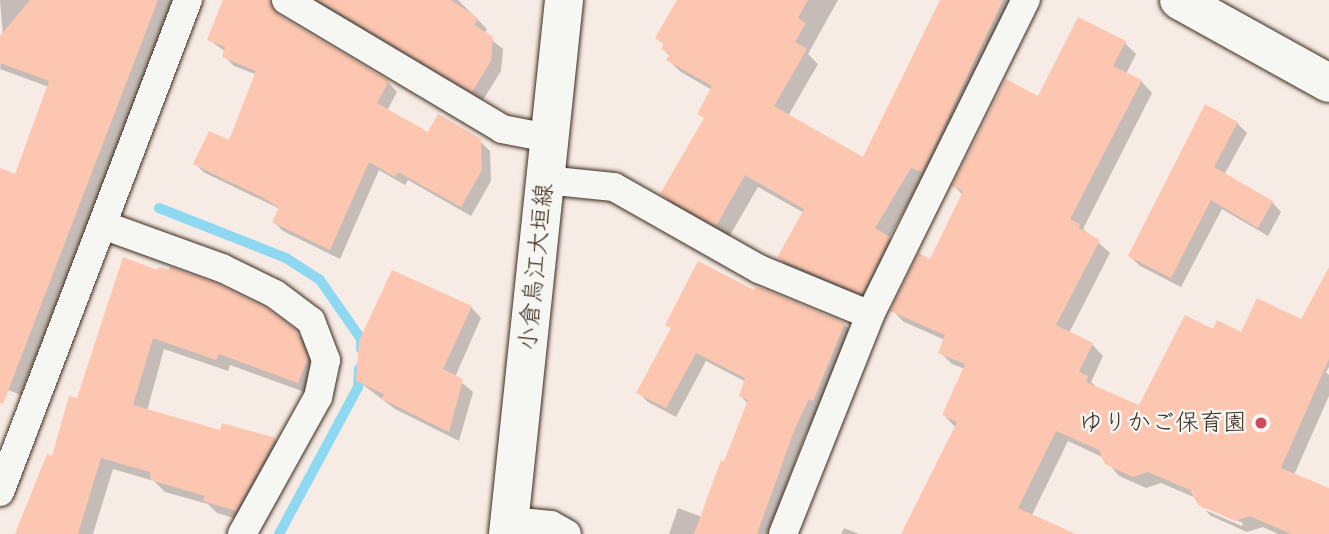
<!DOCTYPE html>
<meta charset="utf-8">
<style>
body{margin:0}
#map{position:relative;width:1329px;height:534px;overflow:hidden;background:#f7ece5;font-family:"Shantell Sans","Klee One",sans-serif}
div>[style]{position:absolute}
.shadow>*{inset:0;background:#0003}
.stream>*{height:10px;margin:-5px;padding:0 5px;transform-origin:5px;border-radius:5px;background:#8fd8f1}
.building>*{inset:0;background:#fdc6b0}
.roads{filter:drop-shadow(0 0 2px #3b2a1e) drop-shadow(0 0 2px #3b2a1e)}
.minor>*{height:28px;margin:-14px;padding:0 14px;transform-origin:14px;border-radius:14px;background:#f6f6f2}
.secondary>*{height:38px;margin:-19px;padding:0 19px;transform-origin:19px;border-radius:19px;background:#f6f6f2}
.primary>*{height:38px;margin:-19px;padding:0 19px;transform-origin:19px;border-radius:19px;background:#f6f6f2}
.dots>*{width:19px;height:19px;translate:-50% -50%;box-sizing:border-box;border:4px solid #f6f6f2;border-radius:50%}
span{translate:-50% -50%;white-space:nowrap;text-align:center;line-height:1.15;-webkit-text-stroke:5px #f6f6f2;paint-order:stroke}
.street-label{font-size:24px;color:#3b2a1e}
.poi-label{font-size:24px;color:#3b2a1e}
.right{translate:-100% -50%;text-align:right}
</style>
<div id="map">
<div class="shadow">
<div style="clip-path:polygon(0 0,174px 0,21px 395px,0 387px,0 170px,16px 176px,49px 87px,0 69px,3px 36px)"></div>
<div style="clip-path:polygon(225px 0,270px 4px,283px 20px,388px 82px,397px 92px,387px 111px,428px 135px,480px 141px,490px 151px,491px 181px,471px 216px,408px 180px,405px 185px,379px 170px,340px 259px,283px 231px,274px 222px,280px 210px,276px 207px,205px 173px,195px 164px,230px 143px,257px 75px,234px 66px,224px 56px,226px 52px,209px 40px)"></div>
<div style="clip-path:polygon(314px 0,458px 0,487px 29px,484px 34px,503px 49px,501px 71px,483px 100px)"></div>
<div style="clip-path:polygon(679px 0,838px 0,808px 54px,818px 64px,788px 116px,864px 160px,943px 0,1022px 0,889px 238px,902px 251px,875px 305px,792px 271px,779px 258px,804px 213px,758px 187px,729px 237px,675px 206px,662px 194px,705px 119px,699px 113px,712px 90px,681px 72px,668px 60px,670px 56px,663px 49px,665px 46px,658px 38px)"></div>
<div style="clip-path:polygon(1125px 43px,1136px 54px,1126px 74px,1141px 81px,1152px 93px,1083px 229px,1110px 253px,1069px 333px,1092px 344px,1103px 356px,1091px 382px,1100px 390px,1140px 408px,1214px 331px,1242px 334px,1302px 322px,1329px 270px,1329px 367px,1326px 372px,1329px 375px,1329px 396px,1294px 475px,1329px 490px,1329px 534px,1278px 534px,1263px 527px,1247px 532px,1211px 516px,1205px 510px,1242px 526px,1243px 523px,1204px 506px,1204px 509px,1196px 498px,1161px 483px,1146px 488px,1119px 476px,1104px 458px,1068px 441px,1031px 517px,1037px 534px,903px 534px,956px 428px,944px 415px,965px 369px,952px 364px,940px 352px,945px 340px,904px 322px,893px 311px,931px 261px,963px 195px,954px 186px,1038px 98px)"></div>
<div style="clip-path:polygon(1237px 123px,1247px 133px,1224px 175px,1272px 202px,1281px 212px,1268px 236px,1222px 209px,1181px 287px,1140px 266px,1130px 256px)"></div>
<div style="clip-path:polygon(124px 259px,296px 333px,309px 345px,319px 371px,310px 394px,230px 365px,228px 371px,164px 349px,147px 411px,221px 432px,223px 425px,275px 440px,287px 451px,248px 522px,217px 513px,208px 504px,165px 492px,154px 481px,113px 469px,93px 534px,17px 534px,78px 400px)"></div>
<div style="clip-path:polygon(755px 293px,844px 324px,854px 334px,803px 441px,769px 534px,669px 534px,678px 508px,702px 517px,748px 404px,741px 396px,746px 382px,706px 361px,676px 417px,648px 402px,638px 392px)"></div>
<div style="clip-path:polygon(471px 307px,481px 318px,455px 377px,473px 392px,459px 441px,395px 409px,358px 381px)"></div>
<div style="clip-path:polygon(844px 528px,859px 534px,841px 534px)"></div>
</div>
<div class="stream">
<div style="left:159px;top:208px;width:136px;rotate:21.5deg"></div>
<div style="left:286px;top:258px;width:40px;rotate:32.9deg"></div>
<div style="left:320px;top:280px;width:72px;rotate:55.2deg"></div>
<div style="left:361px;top:339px;width:10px;rotate:90deg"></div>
<div style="left:279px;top:534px;width:167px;rotate:-61.7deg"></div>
<div style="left:358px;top:387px;width:18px;rotate:-87deg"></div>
</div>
<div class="building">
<div style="clip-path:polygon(30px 0,158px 0,3px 404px,0 403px,0 168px,15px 174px,49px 81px,0 63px,0 36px)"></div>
<div style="clip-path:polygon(223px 0,269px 0,277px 14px,389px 81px,377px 103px,428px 132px,438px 114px,481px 139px,482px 170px,461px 207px,398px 172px,395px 177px,369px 162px,330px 250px,272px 222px,279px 208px,264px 198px,193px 164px,209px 131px,229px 140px,256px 71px,222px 57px,225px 47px,207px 40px)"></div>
<div style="clip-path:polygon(318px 0,451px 0,478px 18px,474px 25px,493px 37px,491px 61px,472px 92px)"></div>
<div style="clip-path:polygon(677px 0,808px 0,798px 18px,806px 23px,795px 42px,807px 49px,774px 106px,863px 157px,940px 0,1003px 0,922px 172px,911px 168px,875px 228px,890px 237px,862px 294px,777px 258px,804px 209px,745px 175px,716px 226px,660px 194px,704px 118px,697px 114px,712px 86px,666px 60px,670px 54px,661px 49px,664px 44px,655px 38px)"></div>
<div style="clip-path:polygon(1078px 17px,1126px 41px,1113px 66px,1142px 80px,1070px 219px,1080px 224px,1079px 228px,1100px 240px,1056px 325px,1093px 343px,1079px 372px,1088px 376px,1086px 382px,1139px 405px,1185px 315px,1213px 329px,1217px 320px,1241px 332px,1257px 298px,1301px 319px,1329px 267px,1329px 359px,1281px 468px,1329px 488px,1329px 534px,1291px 534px,1250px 516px,1235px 521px,1198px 505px,1190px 490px,1148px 472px,1133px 477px,1105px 464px,1099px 450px,1056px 431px,1018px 508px,1076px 534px,901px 534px,957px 422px,942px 415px,965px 364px,938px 353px,945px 335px,890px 311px,919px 253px,930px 259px,963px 191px,952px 186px,1006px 79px,1038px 96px)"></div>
<div style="clip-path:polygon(1205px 104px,1238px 122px,1214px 167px,1273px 201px,1258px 228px,1211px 200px,1171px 278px,1128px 256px)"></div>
<div style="clip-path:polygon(123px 257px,157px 270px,158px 267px,169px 270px,170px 267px,215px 283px,266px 308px,297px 331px,308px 358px,298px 383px,219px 354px,216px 360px,153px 338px,133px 405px,220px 430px,222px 423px,276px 438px,236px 511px,203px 501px,205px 496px,151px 480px,150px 472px,101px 458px,78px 534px,15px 534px,47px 454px,52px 456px,69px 396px,77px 398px)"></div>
<div style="clip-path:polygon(698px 261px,754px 290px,755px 287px,761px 288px,845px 323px,813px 401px,809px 399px,794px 431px,757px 534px,694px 534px,721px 460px,724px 461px,748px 400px,739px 396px,745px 378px,696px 353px,666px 408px,636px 393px,671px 328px,665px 325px)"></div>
<div style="clip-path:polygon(392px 270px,472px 306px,443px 369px,463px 379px,449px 432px,382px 399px,384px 394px,356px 381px,359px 341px)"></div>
</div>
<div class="roads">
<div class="minor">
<div style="left:286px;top:0;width:252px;rotate:30.8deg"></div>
<div style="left:502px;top:129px;width:47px;rotate:11.1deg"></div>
<div style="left:545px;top:180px;width:69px;rotate:5.8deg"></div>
<div style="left:614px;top:187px;width:167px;rotate:29.5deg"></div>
<div style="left:759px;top:269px;width:120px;rotate:22.5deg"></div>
<div style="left:103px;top:225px;width:127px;rotate:19.9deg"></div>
<div style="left:222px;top:268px;width:59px;rotate:26.1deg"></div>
<div style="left:275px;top:294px;width:45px;rotate:36.9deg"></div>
<div style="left:311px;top:321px;width:42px;rotate:69deg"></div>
<div style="left:326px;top:360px;width:38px;rotate:102deg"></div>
<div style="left:318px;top:397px;width:157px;rotate:119deg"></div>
<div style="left:0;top:492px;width:527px;rotate:-69.09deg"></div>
<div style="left:510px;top:521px;width:41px;rotate:5.6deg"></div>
<div style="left:551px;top:525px;width:18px;rotate:29deg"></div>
<div style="left:783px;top:534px;width:236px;rotate:-68.3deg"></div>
<div style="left:870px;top:315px;width:352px;rotate:-63.7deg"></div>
</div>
<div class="secondary">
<div style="left:508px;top:534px;width:537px;rotate:-84.01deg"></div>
</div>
<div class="primary">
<div style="left:1179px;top:0;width:171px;rotate:29deg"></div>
</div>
</div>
<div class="dots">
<div style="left:1261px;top:423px;background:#d1495b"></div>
</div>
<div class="street-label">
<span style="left:536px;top:267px;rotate:-84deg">小倉烏江大垣線</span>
</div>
<div class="poi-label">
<span class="right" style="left:1247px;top:423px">ゆりかご保育園</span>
</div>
</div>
